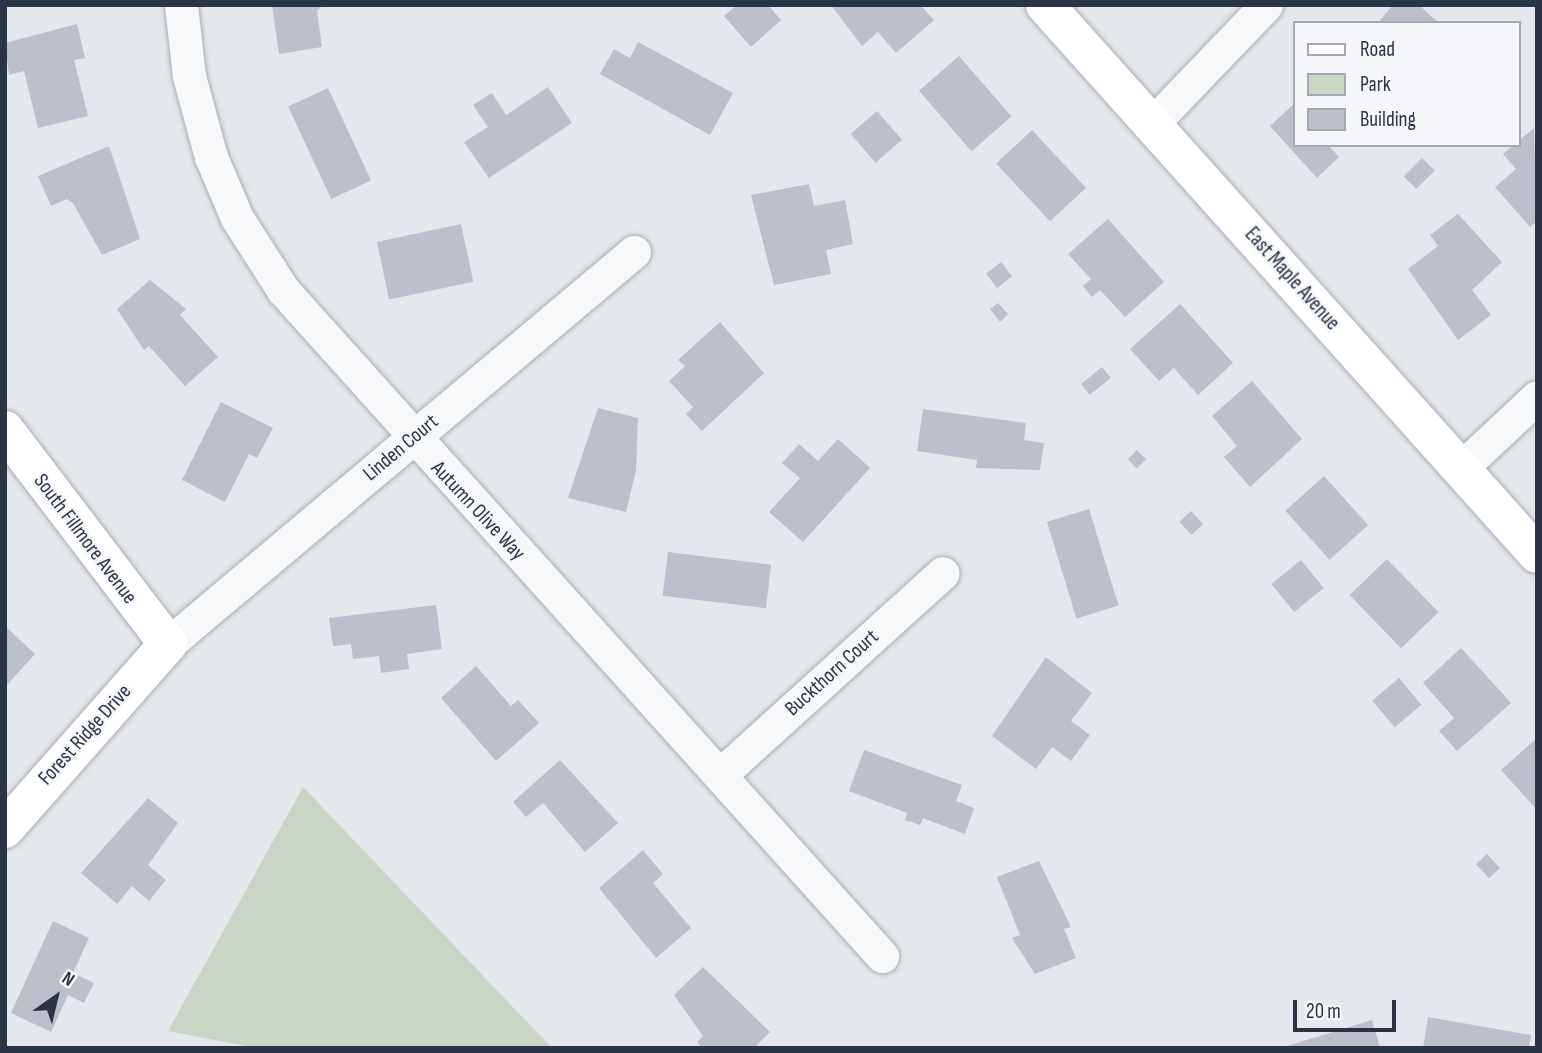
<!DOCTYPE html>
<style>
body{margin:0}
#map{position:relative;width:1542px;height:1053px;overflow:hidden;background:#e4e7ec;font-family:"Sofia Sans Condensed",sans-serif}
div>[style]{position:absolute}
.green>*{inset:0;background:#c9d6c5}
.building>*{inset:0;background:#bbc0ca;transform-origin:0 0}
.roads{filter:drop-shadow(0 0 2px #a9aeb7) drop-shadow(0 0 2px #a9aeb7)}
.street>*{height:33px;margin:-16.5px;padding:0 16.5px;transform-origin:16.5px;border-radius:16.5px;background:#f7f8fa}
.secondary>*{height:38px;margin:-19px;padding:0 19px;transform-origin:19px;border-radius:19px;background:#fff}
span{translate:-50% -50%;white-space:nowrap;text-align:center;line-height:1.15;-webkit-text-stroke:5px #f4f6f9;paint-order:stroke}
.street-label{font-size:21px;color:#2b3445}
.frame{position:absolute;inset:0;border:7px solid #2b3445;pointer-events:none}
.legend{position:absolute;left:1293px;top:21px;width:228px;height:126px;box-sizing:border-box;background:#f4f6f9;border:2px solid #a4a8b1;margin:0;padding:9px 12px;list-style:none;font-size:21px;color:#2b3445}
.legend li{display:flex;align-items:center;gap:14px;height:35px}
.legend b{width:35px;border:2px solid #a4a8b1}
.north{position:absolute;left:21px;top:962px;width:70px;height:70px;-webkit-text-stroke:5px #f4f6f9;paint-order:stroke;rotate:34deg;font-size:19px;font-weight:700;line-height:28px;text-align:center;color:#2b3445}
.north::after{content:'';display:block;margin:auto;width:24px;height:32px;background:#2b3445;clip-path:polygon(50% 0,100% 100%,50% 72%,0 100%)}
.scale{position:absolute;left:1293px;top:1000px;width:103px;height:32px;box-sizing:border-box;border:4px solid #2b3445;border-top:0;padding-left:9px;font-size:21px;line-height:24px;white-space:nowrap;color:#2b3445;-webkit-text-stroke:5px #f4f6f9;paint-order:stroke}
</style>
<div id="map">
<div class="green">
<div style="clip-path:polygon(303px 787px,552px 1048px,256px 1048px,168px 1031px)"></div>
</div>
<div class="building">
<div style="clip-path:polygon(272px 5px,323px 5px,317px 11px,322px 47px,279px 54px)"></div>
<div style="clip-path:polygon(737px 5px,768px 5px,781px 20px,751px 47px,724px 16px)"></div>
<div style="clip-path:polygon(831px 5px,920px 5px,934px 20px,896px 53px,878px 32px,862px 46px)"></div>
<div style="clip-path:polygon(1393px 5px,1419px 5px,1439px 23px,1378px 23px)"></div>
<div style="clip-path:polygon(77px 24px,85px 58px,74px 60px,88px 116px,38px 128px,24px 71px,9px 75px,5px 43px)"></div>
<div style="clip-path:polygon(638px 42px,733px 93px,710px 135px,600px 74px,614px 49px,630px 58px)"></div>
<div style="left:959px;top:56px;width:80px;height:53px;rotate:49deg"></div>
<div style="clip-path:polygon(548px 87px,572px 123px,489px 178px,464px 142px,488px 127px,473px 105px,492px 93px,506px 115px)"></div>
<div style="left:328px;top:88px;width:102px;height:44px;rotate:65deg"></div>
<div style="clip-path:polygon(1295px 103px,1295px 145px,1328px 145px,1339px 157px,1317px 178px,1270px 126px)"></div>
<div style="left:877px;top:111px;width:38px;height:35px;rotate:49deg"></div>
<div style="clip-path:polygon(1534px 128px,1537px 221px,1530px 227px,1495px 187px,1516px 169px,1503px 154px)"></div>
<div style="left:1032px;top:130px;width:79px;height:49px;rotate:47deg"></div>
<div style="clip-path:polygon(109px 146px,140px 239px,102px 255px,73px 203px,67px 199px,51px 206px,38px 176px)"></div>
<div style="left:1422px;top:158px;width:18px;height:26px;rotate:45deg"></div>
<div style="clip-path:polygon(809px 184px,814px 206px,845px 200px,853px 244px,826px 250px,831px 274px,774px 285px,751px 195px)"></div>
<div style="clip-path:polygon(1458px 214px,1502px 262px,1472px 290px,1491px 315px,1458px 340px,1408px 269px,1438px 246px,1430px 235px)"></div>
<div style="clip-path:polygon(1108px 219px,1164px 282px,1125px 317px,1100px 290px,1092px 297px,1083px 286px,1091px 279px,1068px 254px)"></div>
<div style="left:461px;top:224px;width:59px;height:86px;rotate:78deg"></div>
<div style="left:1001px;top:262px;width:18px;height:19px;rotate:52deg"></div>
<div style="clip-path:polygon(150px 280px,186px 309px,180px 315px,218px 357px,185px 386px,149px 346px,144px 350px,117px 309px)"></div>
<div style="clip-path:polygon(998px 303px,1008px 314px,1000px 322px,990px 309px)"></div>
<div style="clip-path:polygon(1180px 304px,1233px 363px,1198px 395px,1174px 368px,1159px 381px,1130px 349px)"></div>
<div style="clip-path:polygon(720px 322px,764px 373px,702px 431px,686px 414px,693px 407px,669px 381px,685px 366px,678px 360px)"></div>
<div style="left:1102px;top:367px;width:14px;height:27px;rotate:51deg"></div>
<div style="clip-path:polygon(1252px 381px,1302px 439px,1250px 487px,1224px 457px,1237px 446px,1212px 416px)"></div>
<div style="clip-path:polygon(221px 402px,273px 428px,257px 458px,249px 454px,225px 502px,182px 480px)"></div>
<div style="clip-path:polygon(598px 408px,638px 418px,636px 470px,626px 512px,568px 498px)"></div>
<div style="clip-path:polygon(923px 409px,1026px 423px,1024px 440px,1044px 443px,1040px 470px,976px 468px,977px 460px,917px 451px)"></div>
<div style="clip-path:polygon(838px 439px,870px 468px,803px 542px,769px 512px,800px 478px,782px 463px,799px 444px,818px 461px)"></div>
<div style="left:1137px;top:450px;width:13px;height:13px;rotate:45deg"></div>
<div style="left:1324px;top:476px;width:66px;height:52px;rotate:48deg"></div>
<div style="left:1089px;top:509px;width:101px;height:44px;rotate:73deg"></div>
<div style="left:1191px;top:511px;width:18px;height:16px;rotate:47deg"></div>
<div style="left:668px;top:552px;width:104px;height:44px;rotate:7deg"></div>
<div style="left:1387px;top:559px;width:74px;height:52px;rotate:46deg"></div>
<div style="left:1301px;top:560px;width:36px;height:38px;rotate:51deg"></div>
<div style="clip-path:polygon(436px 605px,442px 649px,407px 654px,409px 669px,381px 673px,379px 656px,353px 659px,351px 644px,333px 646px,329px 618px)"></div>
<div style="clip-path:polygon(5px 626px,35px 654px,5px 687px)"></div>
<div style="clip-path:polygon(1461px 648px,1511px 703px,1457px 751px,1439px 731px,1454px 718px,1423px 683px)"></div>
<div style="clip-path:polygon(1046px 657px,1092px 693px,1071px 721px,1090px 735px,1071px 761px,1052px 747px,1036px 769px,992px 736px)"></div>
<div style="clip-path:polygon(476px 666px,511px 706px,518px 700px,539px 723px,496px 761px,441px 698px)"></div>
<div style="left:1399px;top:678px;width:35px;height:35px;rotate:50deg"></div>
<div style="clip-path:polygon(1537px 738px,1537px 810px,1501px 770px)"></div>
<div style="clip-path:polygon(864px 750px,962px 785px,956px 801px,974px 808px,965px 834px,923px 818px,920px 825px,905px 820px,907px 813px,849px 791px)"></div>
<div style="clip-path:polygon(560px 760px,618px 823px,585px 852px,543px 803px,526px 817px,513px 802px)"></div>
<div style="clip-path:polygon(148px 798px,178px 823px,148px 865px,166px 880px,149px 901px,132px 886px,117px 904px,81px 873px)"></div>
<div style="clip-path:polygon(643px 850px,663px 874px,653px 883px,691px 928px,656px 958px,599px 888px)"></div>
<div style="left:1487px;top:854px;width:19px;height:15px;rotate:47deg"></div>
<div style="clip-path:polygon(1039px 861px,1071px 927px,1064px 929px,1076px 958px,1035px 974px,1012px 938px,1020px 935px,997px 877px)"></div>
<div style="clip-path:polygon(53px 921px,89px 938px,73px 973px,94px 983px,84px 1003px,68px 995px,51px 1032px,11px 1013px)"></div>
<div style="clip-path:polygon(703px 967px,770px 1032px,754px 1048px,702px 1048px,697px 1042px,703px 1036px,674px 995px)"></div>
<div style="clip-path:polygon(1428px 1017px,1531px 1035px,1529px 1048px,1423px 1048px)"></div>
<div style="clip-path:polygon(1372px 1020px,1380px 1048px,1284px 1048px,1284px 1047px)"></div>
</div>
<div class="roads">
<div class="street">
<div style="left:181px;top:5px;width:71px;rotate:83.6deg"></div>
<div style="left:189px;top:76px;width:84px;rotate:74.8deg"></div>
<div style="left:211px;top:157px;width:66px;rotate:66.9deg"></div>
<div style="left:237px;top:218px;width:85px;rotate:57.4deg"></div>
<div style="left:283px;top:290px;width:896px;rotate:48.03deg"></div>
<div style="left:1153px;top:123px;width:163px;rotate:-46.2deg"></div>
<div style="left:1460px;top:469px;width:105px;rotate:-43.1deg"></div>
<div style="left:168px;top:644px;width:609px;rotate:-40.07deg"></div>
<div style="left:721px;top:774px;width:299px;rotate:-42.2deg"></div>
</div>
<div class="secondary">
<div style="left:1045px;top:5px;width:737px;rotate:48.13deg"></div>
<div style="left:5px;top:430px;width:269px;rotate:52.7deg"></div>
<div style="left:168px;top:644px;width:247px;rotate:131.4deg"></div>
</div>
</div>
<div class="street-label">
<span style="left:1292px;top:279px;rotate:48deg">East Maple Avenue</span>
<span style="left:401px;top:448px;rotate:-40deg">Linden Court</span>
<span style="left:478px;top:511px;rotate:47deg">Autumn Olive Way</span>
<span style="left:85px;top:539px;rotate:53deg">South Fillmore Avenue</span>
<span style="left:832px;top:673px;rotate:-42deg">Buckthorn Court</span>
<span style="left:85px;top:735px;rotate:-48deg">Forest Ridge Drive</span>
</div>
<div class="frame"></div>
<ul class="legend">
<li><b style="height:9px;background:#fff"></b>Road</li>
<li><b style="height:19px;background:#c9d6c5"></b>Park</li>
<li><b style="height:19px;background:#bbc0ca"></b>Building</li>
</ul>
<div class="north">N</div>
<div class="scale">20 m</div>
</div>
